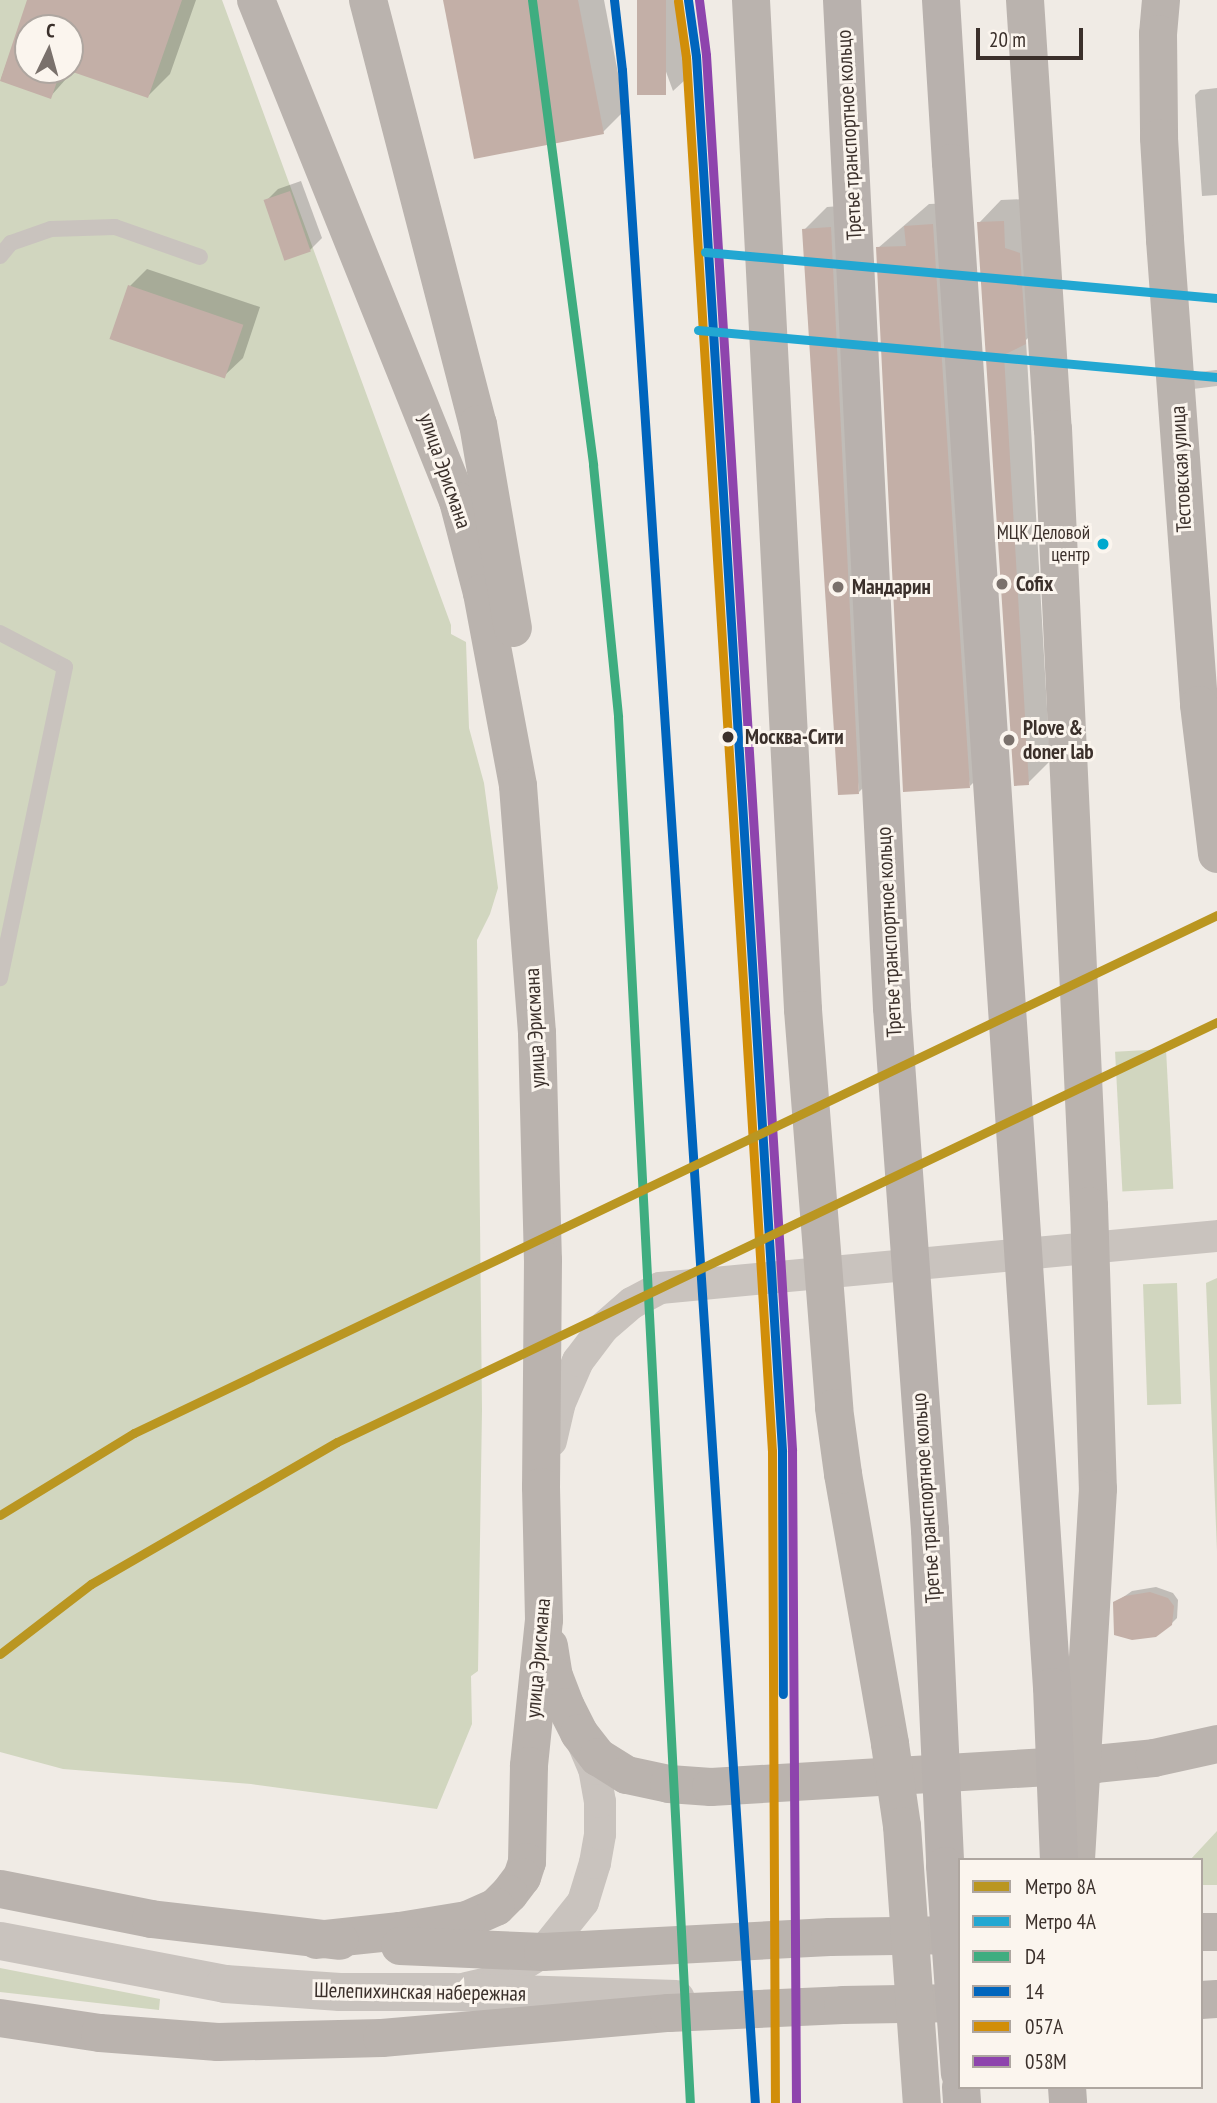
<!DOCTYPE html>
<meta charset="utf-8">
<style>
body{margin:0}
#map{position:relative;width:1217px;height:2103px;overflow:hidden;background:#f0ebe5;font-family:"PT Sans Narrow",sans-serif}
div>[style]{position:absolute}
.green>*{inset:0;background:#d1d6bf;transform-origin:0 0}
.shadow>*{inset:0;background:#0003}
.building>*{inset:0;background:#c3afa7;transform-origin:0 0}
.service>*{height:16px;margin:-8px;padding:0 8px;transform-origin:8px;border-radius:8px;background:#c9c3be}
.minor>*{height:32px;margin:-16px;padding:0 16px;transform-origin:16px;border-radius:16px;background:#c9c3be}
.tertiary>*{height:38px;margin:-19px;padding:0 19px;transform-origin:19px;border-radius:19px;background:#c9c3be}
.secondary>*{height:38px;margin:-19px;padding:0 19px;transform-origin:19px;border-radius:19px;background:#bab3ae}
.primary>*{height:38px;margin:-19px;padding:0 19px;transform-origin:19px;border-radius:19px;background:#b8b1ad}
.secondary-bridge>*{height:38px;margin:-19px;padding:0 19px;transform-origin:19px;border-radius:19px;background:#bab3ae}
.primary-bridge>*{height:38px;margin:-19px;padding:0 19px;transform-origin:19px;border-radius:19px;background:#b8b1ad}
.rail-1>*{height:9px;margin:-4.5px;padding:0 4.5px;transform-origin:4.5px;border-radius:4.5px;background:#3fad80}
.rail-2>*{height:9px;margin:-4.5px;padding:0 4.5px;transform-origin:4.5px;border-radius:4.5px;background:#0065bd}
.rail-3>*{height:9px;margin:-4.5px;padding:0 4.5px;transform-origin:4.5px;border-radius:4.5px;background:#d18e09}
.rail-4>*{height:9px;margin:-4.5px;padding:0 4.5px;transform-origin:4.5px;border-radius:4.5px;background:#8e44ad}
.metro-1>*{height:9px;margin:-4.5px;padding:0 4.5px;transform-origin:4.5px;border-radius:4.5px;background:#ba9621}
.metro-2>*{height:9px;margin:-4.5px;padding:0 4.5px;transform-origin:4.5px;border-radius:4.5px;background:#22a7d2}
.dots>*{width:19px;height:19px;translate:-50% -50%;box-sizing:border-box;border:4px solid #fbf5ee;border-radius:50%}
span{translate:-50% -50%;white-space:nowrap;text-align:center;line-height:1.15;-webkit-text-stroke:6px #fbf5ee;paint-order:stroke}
.bus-label{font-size:19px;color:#3b302b}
.right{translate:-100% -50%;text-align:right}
.street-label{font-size:21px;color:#3b302b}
.poi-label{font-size:21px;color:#3b302b;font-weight:700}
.left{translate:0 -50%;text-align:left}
.stop-label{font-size:21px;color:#3b302b;font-weight:700}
.legend{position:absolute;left:958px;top:1858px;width:245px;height:231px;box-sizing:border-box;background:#fbf5ee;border:2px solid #aea6a0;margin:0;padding:9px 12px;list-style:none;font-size:21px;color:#3b302b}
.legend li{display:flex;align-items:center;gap:14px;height:35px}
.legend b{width:35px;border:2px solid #aea6a0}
.north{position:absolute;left:14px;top:14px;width:70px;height:70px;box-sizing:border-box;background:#fbf5ee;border:2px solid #aea6a0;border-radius:50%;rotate:5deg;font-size:19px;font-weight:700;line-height:28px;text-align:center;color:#3b302b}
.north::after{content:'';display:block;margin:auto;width:24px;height:32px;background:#7a716c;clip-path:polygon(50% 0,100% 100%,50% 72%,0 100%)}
.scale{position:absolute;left:976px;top:28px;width:107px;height:32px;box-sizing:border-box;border:4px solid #3b302b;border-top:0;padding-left:9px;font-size:21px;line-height:24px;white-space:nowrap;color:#3b302b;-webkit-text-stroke:5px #fbf5ee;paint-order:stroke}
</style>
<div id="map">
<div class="green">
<div style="clip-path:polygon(evenodd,0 0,222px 0,451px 625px,451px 634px,466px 642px,469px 728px,484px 783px,498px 888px,490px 914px,477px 940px,482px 1410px,478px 1671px,471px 1676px,472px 1724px,437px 1809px,251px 1784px,63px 1769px,0 1752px,0 0,28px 28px,70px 28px,70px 70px,28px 70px,28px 28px)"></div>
<div style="left:1166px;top:1049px;width:140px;height:51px;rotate:87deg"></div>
<div style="clip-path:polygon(1217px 1278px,1217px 1551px,1206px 1283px)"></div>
<div style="left:1177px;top:1283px;width:121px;height:34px;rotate:88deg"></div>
<div style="clip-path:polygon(1217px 1831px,1217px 1885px,1201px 1885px,1201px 1860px,1190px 1860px)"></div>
<div style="clip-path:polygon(0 1968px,160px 1999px,159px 2010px,0 1992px)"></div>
</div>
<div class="shadow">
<div style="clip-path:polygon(evenodd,29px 0,196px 0,170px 74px,148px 96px,74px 70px,50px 97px,1px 79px,29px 0,28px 28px,70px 28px,70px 70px,28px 70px,28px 28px)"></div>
<div style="clip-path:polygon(445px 0,604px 0,625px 110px,603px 132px)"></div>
<div style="clip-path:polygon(640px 0,677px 0,685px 80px,673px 91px)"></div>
<div style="clip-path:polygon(1217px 88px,1217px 195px,1202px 196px,1195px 95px,1200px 90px)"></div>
<div style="clip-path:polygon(301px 181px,322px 238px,310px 250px,266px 201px,278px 189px)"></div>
<div style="clip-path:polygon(1026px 199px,1047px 319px,1026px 340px,1050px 761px,1028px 783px,979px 223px,1001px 200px)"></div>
<div style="clip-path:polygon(955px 203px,992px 764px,970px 786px,878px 248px,929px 204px)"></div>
<div style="clip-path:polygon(853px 205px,881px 770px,859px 792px,804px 230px,827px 207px)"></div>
<div style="clip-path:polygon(147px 269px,260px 307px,243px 358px,225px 375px,130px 286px)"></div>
<div style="clip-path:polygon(1156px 1587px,1173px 1593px,1178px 1600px,1177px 1618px,1171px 1624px,1115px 1603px,1132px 1591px)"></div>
</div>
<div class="building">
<div style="clip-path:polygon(27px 0,182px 0,148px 98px,67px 70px,70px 70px,70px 28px,28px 28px,28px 70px,61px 70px,51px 99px,0 81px)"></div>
<div style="clip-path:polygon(443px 0,578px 0,604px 134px,474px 159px)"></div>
<div style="left:637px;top:0;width:29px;height:95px"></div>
<div style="left:290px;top:191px;width:64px;height:28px;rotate:71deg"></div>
<div style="clip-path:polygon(1004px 221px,1005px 248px,1020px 253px,1026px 344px,1004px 355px,1029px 785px,1014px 786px,977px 222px)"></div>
<div style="clip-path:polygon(933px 224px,970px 788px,903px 792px,876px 247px,906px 246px,904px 226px)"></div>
<div style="clip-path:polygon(831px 227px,859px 794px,838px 795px,802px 229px)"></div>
<div style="left:128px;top:285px;width:122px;height:57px;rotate:19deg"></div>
<div style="clip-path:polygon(1150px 1592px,1168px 1598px,1174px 1606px,1172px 1625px,1156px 1637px,1132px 1640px,1114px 1635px,1113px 1602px,1125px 1596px)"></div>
</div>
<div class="service">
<div style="left:0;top:256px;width:17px;rotate:-50deg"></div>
<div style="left:11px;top:243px;width:42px;rotate:-19.3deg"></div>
<div style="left:51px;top:229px;width:64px;rotate:-1.8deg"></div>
<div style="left:115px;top:227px;width:90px;rotate:19.4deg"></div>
<div style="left:1176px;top:383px;width:41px;rotate:-7deg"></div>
<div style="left:0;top:633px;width:73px;rotate:27.6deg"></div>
<div style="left:65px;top:667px;width:318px;rotate:101.8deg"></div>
</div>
<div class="minor">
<div style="left:551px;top:1441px;width:37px;rotate:-77deg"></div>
<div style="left:559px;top:1405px;width:48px;rotate:-66.6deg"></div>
<div style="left:578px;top:1361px;width:41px;rotate:-52.9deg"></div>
<div style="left:603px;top:1328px;width:38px;rotate:-41deg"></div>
<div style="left:632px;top:1303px;width:32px;rotate:-28deg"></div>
<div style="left:660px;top:1288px;width:559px;rotate:-5.33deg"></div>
<div style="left:466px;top:1988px;width:31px;rotate:-13deg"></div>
<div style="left:496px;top:1981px;width:55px;rotate:-31.7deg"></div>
<div style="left:543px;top:1952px;width:64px;rotate:-51.3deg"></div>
<div style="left:583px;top:1902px;width:41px;rotate:-72.9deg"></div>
<div style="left:595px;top:1863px;width:29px;rotate:-80deg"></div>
<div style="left:600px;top:1834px;width:32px;rotate:-90deg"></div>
<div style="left:600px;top:1802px;width:34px;rotate:-100deg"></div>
<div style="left:594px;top:1769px;width:34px;rotate:-113deg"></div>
</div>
<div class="tertiary">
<div style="left:0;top:1941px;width:229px;rotate:10.8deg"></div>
<div style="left:225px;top:1984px;width:115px;rotate:4deg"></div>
<div style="left:340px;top:1992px;width:111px"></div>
<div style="left:451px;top:1992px;width:225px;rotate:1.8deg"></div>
</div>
<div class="secondary">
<div style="left:256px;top:0;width:540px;rotate:68.04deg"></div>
<div style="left:458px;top:501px;width:95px;rotate:75.4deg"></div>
<div style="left:482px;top:593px;width:196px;rotate:79.4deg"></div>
<div style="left:518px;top:786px;width:248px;rotate:85.6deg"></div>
<div style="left:537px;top:1033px;width:227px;rotate:88.5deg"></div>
<div style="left:543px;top:1260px;width:227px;rotate:90.5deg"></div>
<div style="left:541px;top:1487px;width:133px;rotate:88.7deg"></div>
<div style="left:544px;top:1620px;width:147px;rotate:95.9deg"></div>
<div style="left:529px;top:1766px;width:96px;rotate:91.2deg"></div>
<div style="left:527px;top:1862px;width:16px;rotate:108deg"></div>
<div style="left:522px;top:1877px;width:21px;rotate:127deg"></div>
<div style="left:509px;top:1894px;width:18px;rotate:135deg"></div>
<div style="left:496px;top:1907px;width:32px;rotate:156deg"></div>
<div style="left:467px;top:1920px;width:68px;rotate:170.7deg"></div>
<div style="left:400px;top:1931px;width:84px;rotate:173.9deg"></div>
<div style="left:368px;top:0;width:438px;rotate:75.5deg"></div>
<div style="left:478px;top:424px;width:207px;rotate:80.3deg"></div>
<div style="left:1025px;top:0;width:430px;rotate:86.3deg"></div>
<div style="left:1161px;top:0;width:34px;rotate:95deg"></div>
<div style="left:1158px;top:34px;width:104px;rotate:89.4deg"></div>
<div style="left:1159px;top:138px;width:102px;rotate:86.6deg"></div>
<div style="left:1165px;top:240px;width:466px;rotate:85.8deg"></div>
<div style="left:1199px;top:705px;width:150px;rotate:83.1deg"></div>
<div style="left:843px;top:1474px;width:274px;rotate:80.1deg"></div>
<div style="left:549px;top:1646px;width:30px;rotate:81deg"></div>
<div style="left:554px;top:1676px;width:33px;rotate:69deg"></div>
<div style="left:566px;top:1707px;width:29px;rotate:63deg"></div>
<div style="left:579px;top:1733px;width:31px;rotate:52deg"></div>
<div style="left:598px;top:1757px;width:34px;rotate:32deg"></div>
<div style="left:627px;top:1775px;width:43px;rotate:12.1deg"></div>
<div style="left:669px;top:1784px;width:42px;rotate:4.1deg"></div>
<div style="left:711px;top:1787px;width:385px;rotate:-3.4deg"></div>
<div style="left:1095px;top:1764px;width:59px;rotate:-5.8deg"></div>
<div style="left:1154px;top:1758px;width:65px;rotate:-12.5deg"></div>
<div style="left:0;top:1889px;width:154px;rotate:11.2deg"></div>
<div style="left:151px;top:1919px;width:190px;rotate:6.6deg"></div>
<div style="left:1201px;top:1932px;width:16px"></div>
<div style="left:400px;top:1946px;width:143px;rotate:2.4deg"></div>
<div style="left:543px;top:1952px;width:287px;rotate:-3deg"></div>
<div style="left:830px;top:1937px;width:130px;rotate:-0.9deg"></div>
<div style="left:1201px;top:2000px;width:16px;rotate:-4deg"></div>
<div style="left:0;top:2018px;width:101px;rotate:8.5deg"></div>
<div style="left:100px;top:2033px;width:118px;rotate:4.4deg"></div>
<div style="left:218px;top:2042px;width:164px;rotate:-1.4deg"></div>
<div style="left:382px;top:2038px;width:288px;rotate:-5deg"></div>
<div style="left:669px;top:2013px;width:174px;rotate:-2.6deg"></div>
<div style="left:843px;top:2005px;width:117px;rotate:-1deg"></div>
</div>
<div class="primary">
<div style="left:941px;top:0;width:163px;rotate:86.5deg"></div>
<div style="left:961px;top:2087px;width:16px;rotate:86deg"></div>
<div style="left:1067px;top:2087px;width:16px;rotate:86deg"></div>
</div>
<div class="secondary-bridge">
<div style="left:751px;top:0;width:1011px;rotate:87.05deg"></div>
<div style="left:803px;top:1010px;width:399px;rotate:85.5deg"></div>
<div style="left:834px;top:1408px;width:67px;rotate:82.2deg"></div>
<div style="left:1053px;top:429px;width:778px;rotate:87.35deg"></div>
<div style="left:1089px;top:1206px;width:283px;rotate:88.2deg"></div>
<div style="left:1098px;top:1489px;width:372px;rotate:93.4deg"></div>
<div style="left:890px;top:1744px;width:83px;rotate:81.7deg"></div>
<div style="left:902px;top:1826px;width:278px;rotate:85.9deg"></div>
</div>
<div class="primary-bridge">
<div style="left:842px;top:0;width:1009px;rotate:87.16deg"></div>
<div style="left:892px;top:1008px;width:523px;rotate:85.84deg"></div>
<div style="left:930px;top:1530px;width:336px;rotate:87.4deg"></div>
<div style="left:945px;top:1866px;width:208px;rotate:85.9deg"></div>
<div style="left:951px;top:163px;width:1527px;rotate:86.21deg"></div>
<div style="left:1052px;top:1687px;width:173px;rotate:87.7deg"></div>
</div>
<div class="rail-1">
<div style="left:532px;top:0;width:469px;rotate:82.5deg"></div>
<div style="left:593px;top:465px;width:253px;rotate:84.3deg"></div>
<div style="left:618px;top:717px;width:1388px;rotate:87.03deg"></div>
</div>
<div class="rail-2">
<div style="left:614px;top:0;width:70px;rotate:83.5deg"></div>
<div style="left:622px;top:70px;width:2037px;rotate:86.26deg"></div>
<div style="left:688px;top:0;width:57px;rotate:81.9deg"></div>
<div style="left:696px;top:56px;width:1398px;rotate:86.47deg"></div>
<div style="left:782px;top:1451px;width:243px;rotate:89.8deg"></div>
</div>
<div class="rail-3">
<div style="left:678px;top:1px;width:57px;rotate:81.9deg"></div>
<div style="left:686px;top:57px;width:1397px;rotate:86.47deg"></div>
<div style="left:772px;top:1451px;width:652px;rotate:89.74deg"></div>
</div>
<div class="rail-4">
<div style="left:699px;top:0;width:55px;rotate:82.7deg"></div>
<div style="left:706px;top:55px;width:1398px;rotate:86.47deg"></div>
<div style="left:792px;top:1450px;width:653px;rotate:89.65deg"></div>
</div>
<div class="metro-1">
<div style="left:0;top:1515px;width:157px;rotate:-31.5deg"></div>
<div style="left:134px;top:1433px;width:1201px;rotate:-25.56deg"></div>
<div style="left:0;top:1654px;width:115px;rotate:-37.6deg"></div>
<div style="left:91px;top:1584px;width:284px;rotate:-30deg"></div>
<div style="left:337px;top:1442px;width:975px;rotate:-25.51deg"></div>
</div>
<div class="metro-2">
<div style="left:705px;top:252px;width:514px;rotate:5.13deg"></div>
<div style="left:698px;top:330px;width:521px;rotate:5.17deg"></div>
</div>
<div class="dots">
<div style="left:1103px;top:544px;background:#00a9ce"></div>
<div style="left:1002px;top:584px;background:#7a716c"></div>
<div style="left:838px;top:587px;background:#7a716c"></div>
<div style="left:728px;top:737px;background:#3b302b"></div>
<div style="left:1009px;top:740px;background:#7a716c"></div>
</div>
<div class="bus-label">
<span class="right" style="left:1090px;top:544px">МЦК Деловой<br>центр</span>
</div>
<div class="street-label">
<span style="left:849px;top:135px;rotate:-93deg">Третье транспортное кольцо</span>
<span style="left:1181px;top:469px;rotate:-93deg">Тестовская улица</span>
<span style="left:445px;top:471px;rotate:71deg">улица Эрисмана</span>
<span style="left:889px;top:932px;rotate:-93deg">Третье транспортное кольцо</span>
<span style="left:535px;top:1028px;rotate:-93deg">улица Эрисмана</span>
<span style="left:926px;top:1498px;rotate:-94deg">Третье транспортное кольцо</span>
<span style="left:538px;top:1658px;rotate:-85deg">улица Эрисмана</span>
<span style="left:420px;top:1992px;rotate:1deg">Шелепихинская набережная</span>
</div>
<div class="poi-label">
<span class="left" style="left:1016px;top:584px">Cofix</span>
<span class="left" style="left:852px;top:587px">Мандарин</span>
<span class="left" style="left:1023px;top:740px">Plove &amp;<br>doner lab</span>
</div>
<div class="stop-label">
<span class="left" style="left:745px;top:737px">Москва-Сити</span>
</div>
<ul class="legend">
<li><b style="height:9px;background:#ba9621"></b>Метро 8А</li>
<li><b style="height:9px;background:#22a7d2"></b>Метро 4А</li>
<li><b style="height:9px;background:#3fad80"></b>D4</li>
<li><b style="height:9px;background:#0065bd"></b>14</li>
<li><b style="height:9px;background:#d18e09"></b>057А</li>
<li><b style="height:9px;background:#8e44ad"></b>058М</li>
</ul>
<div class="north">С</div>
<div class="scale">20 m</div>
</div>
